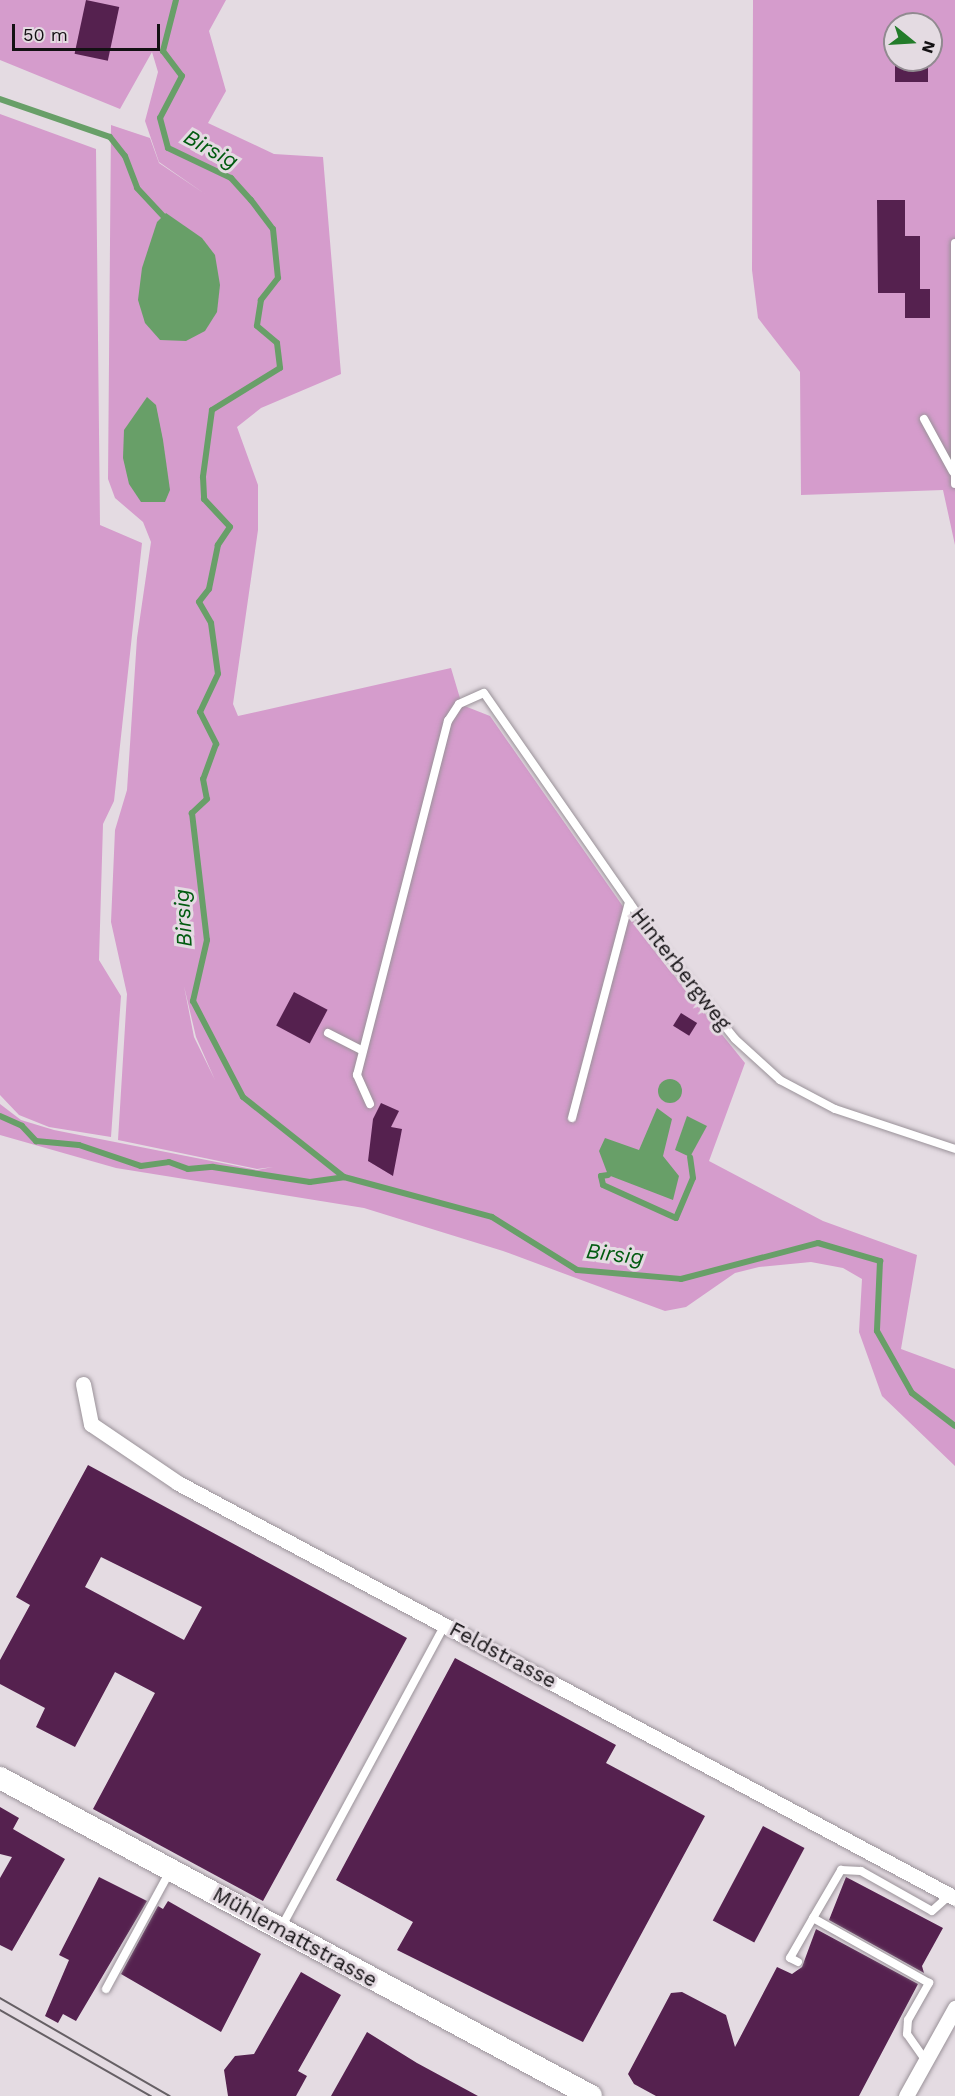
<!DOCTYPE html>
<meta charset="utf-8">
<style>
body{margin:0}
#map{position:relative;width:955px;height:2096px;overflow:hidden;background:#e4dbe2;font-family:"Work Sans",sans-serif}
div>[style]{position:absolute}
.green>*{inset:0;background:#d59ccc}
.water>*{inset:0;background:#689f68}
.round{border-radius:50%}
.stream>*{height:6px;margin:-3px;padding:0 3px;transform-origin:3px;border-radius:3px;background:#689f68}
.building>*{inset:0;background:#55214f;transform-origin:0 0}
.roads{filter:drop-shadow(0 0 2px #9a9299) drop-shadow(0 0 2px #9a9299)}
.service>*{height:8px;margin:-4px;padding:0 4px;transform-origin:4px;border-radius:4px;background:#fff}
.minor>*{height:15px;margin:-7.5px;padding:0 7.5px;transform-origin:7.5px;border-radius:7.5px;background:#fff}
.secondary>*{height:22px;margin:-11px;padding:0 11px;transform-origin:11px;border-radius:11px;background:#fff}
.tram>*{height:1.5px;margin:-0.75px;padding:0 0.75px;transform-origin:0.75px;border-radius:0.75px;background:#666065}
span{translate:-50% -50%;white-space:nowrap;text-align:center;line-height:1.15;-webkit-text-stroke:6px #e4dbe2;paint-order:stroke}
.street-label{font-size:21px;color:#141114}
.water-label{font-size:22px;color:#015b10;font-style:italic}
.north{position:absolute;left:883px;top:12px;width:60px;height:60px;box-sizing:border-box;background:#e4dbe2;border:2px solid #918a90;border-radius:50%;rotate:108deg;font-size:16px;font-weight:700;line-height:24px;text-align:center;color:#141114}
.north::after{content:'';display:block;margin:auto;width:21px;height:27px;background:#237c2a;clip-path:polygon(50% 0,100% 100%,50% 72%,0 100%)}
.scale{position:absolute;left:12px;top:24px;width:148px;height:27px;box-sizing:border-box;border:3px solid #141114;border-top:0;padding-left:8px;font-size:18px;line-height:21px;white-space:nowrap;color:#141114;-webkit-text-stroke:4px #e4dbe2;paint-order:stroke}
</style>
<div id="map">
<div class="green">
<div style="clip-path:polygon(evenodd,0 0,226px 0,209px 31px,226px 91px,208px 123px,274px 154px,323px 157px,341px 374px,261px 408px,237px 427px,258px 485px,258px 530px,233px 704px,238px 716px,451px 668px,462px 705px,490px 716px,652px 948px,745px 1063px,709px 1161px,823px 1221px,917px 1255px,901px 1349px,955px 1369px,955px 1466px,882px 1396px,859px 1332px,862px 1279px,843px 1268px,811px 1262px,759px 1267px,735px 1273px,686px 1307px,665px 1311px,503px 1251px,364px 1208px,116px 1168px,0 1135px,0 1104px,21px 1120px,54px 1130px,257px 1170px,273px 1167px,257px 1169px,118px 1140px,127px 994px,111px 922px,115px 830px,127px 790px,137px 638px,151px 542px,143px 522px,115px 498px,108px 479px,111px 125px,150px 138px,159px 163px,205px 194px,159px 162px,145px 121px,158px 72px,152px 52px,120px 109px,0 60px,0 0,184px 986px,196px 1037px,215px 1080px,194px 1037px,184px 986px)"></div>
<div style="clip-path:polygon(evenodd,753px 0,955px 0,955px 545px,943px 490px,801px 495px,800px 372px,758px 318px,752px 270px,753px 0,895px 24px,931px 24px,931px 60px,895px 60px,895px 24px)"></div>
<div style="clip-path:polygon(0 114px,96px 149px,100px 525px,142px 543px,114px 801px,103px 824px,99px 960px,121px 996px,111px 1137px,49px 1127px,19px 1115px,0 1095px)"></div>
</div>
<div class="water">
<div style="clip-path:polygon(166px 213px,202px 238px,215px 255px,220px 285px,217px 312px,205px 331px,186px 341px,160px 340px,145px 323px,138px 300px,142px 268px,157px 222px)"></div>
<div style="clip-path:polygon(147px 397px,156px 405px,163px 440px,170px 490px,165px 502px,141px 502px,129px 484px,123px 458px,124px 430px)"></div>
<div class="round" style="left:658px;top:1079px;width:24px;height:24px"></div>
<div style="clip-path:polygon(657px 1108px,672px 1119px,663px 1156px,679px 1176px,673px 1200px,608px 1175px,599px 1151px,605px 1138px,639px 1150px)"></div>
<div style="clip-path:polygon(687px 1116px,707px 1126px,690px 1157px,675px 1150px)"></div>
</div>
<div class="stream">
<div style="left:176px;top:0;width:53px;rotate:104.3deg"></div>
<div style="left:163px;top:51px;width:31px;rotate:53deg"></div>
<div style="left:182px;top:76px;width:47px;rotate:117.6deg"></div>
<div style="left:160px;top:118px;width:31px;rotate:75deg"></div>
<div style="left:168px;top:148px;width:70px;rotate:25.5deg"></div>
<div style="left:231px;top:178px;width:30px;rotate:48deg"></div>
<div style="left:251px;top:200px;width:36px;rotate:53deg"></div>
<div style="left:273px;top:229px;width:49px;rotate:84.2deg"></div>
<div style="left:278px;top:278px;width:28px;rotate:128deg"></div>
<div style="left:261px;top:300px;width:26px;rotate:99deg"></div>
<div style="left:257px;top:326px;width:26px;rotate:40deg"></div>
<div style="left:277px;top:343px;width:25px;rotate:83deg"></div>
<div style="left:280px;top:368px;width:80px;rotate:148.3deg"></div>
<div style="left:212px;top:410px;width:68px;rotate:97.7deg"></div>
<div style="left:203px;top:477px;width:22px;rotate:87deg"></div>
<div style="left:204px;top:499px;width:38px;rotate:47deg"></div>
<div style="left:230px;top:527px;width:22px;rotate:124deg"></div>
<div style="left:218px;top:545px;width:45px;rotate:101.6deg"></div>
<div style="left:209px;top:589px;width:16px;rotate:128deg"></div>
<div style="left:199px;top:602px;width:24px;rotate:60deg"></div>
<div style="left:211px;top:623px;width:51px;rotate:82.2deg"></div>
<div style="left:218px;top:674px;width:42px;rotate:115.3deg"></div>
<div style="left:200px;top:712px;width:36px;rotate:63deg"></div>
<div style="left:216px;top:744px;width:37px;rotate:110deg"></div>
<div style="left:203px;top:779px;width:20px;rotate:79deg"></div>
<div style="left:207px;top:799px;width:21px;rotate:137deg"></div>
<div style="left:192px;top:813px;width:128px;rotate:83.3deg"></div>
<div style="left:207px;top:940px;width:63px;rotate:102.9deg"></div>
<div style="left:193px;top:1001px;width:108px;rotate:62.5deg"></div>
<div style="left:243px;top:1097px;width:129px;rotate:38.4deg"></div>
<div style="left:344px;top:1177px;width:153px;rotate:15.1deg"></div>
<div style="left:492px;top:1217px;width:100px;rotate:31.9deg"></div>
<div style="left:577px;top:1270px;width:104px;rotate:4.9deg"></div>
<div style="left:681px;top:1279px;width:142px;rotate:-14.7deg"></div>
<div style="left:818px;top:1243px;width:65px;rotate:16.2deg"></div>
<div style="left:880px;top:1261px;width:70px;rotate:92.5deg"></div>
<div style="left:877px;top:1331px;width:71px;rotate:60.6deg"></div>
<div style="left:912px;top:1393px;width:54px;rotate:37.5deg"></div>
<div style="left:0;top:99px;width:116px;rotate:19.1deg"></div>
<div style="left:110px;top:137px;width:24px;rotate:52deg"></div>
<div style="left:125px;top:156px;width:34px;rotate:69deg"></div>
<div style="left:137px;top:188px;width:38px;rotate:47deg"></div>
<div style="left:0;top:1116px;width:24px;rotate:24deg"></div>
<div style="left:22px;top:1126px;width:21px;rotate:47deg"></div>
<div style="left:36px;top:1141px;width:43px;rotate:5.3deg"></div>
<div style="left:79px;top:1145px;width:65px;rotate:18.7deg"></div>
<div style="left:141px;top:1166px;width:28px;rotate:-8deg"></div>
<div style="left:169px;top:1162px;width:20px;rotate:20deg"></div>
<div style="left:188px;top:1169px;width:25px;rotate:-5deg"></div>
<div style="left:213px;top:1167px;width:98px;rotate:8.8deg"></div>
<div style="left:310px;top:1182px;width:34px;rotate:-8deg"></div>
<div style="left:608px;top:1175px;width:7px;rotate:172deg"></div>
<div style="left:601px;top:1176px;width:9px;rotate:77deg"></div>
<div style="left:603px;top:1185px;width:80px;rotate:24.3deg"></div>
<div style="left:676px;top:1218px;width:43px;rotate:-67deg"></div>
<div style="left:693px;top:1178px;width:21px;rotate:-98deg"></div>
</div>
<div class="building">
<div style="left:86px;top:0;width:34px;height:55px;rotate:12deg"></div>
<div style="left:895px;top:60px;width:33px;height:22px"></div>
<div style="clip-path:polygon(877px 200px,905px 200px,905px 236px,920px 236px,920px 289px,930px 289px,930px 318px,905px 318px,905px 293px,878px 293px)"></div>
<div style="left:294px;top:992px;width:38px;height:38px;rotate:28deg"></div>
<div style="left:681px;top:1013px;width:19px;height:15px;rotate:32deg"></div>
<div style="clip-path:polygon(381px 1103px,399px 1111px,391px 1127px,402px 1129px,393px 1176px,368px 1161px,373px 1119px)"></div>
<div style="clip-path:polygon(evenodd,88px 1465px,407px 1638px,263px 1901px,93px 1809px,155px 1693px,115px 1672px,75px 1747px,36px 1727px,45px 1708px,0 1684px,0 1660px,30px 1605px,16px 1597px,88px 1465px,101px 1557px,202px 1607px,184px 1640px,85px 1587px,101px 1557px)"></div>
<div style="clip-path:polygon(455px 1658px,616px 1745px,606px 1763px,705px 1816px,583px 2042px,397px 1950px,413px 1922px,336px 1880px)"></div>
<div style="clip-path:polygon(0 1807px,19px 1818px,13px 1829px,65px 1859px,12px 1951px,0 1945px,0 1878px,12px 1857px,0 1854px)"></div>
<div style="left:763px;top:1826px;width:47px;height:107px;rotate:28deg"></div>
<div style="clip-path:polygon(99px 1877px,147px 1901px,76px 2021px,63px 2014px,58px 2023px,45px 2016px,69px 1960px,59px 1955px)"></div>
<div style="clip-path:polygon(846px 1877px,943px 1928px,922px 1966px,924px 1973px,829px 1920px)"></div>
<div style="clip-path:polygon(168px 1901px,261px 1954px,221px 2032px,121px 1974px,158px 1906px,163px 1909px)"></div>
<div style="clip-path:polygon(816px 1929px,918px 1984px,859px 2096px,656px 2096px,634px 2084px,628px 2074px,671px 1993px,682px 1992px,726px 2015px,735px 2047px,777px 1967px,792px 1974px,802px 1967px)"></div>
<div style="clip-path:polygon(301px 1972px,341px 1995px,298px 2071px,307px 2076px,296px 2096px,228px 2096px,224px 2070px,235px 2056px,254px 2054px)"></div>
<div style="clip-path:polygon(367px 2032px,417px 2063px,478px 2096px,331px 2096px)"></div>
</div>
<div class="roads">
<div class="service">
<div style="left:955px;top:243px;width:241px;rotate:90deg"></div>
<div style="left:924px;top:419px;width:60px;rotate:61.3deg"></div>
<div style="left:328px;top:1033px;width:39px;rotate:27deg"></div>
<div style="left:370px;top:1104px;width:32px;rotate:-114deg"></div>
<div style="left:357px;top:1075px;width:366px;rotate:-75.6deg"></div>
<div style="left:448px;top:721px;width:20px;rotate:-57deg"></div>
<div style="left:459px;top:704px;width:27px;rotate:-24deg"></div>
<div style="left:484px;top:693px;width:308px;rotate:55.2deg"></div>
<div style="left:660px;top:946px;width:119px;rotate:51.1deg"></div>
<div style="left:735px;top:1039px;width:61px;rotate:42.3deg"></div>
<div style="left:780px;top:1080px;width:62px;rotate:27.8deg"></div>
<div style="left:835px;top:1109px;width:126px;rotate:18.4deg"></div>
<div style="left:572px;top:1118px;width:223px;rotate:-75.2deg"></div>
<div style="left:282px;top:1926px;width:342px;rotate:-61.6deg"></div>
<div style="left:798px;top:1962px;width:9px;rotate:-153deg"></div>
<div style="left:790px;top:1958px;width:46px;rotate:-60.1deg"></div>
<div style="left:106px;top:1989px;width:134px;rotate:-61.5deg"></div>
<div style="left:926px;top:2061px;width:33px;rotate:-125deg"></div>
<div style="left:907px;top:2034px;width:14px;rotate:-86deg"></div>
<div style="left:908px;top:2020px;width:43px;rotate:-60.4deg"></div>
<div style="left:929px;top:1983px;width:133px;rotate:-150.7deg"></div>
<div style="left:813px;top:1918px;width:56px;rotate:-59.7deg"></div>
<div style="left:841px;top:1870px;width:20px;rotate:3deg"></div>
<div style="left:861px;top:1871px;width:81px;rotate:29.4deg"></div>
<div style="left:932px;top:1911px;width:24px;rotate:-42deg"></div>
</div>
<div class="minor">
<div style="left:83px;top:1384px;width:41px;rotate:78.7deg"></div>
<div style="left:91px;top:1424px;width:105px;rotate:34.1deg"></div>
<div style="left:178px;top:1483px;width:881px;rotate:28.11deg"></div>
<div style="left:906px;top:2096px;width:101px;rotate:-60.9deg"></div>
</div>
<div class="secondary">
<div style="left:0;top:1778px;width:671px;rotate:28.28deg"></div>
</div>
</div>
<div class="tram">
<div style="left:0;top:1998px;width:196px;rotate:30deg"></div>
<div style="left:0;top:2010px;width:174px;rotate:29.7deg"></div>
</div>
<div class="street-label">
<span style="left:681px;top:969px;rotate:52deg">Hinterbergweg</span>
<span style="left:503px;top:1655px;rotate:28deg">Feldstrasse</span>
<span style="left:295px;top:1937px;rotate:29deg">Mühlemattstrasse</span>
</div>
<div class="water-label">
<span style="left:211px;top:149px;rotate:29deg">Birsig</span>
<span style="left:183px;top:918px;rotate:-93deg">Birsig</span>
<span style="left:615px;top:1254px;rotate:7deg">Birsig</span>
</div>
<div class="north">N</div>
<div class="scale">50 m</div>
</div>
